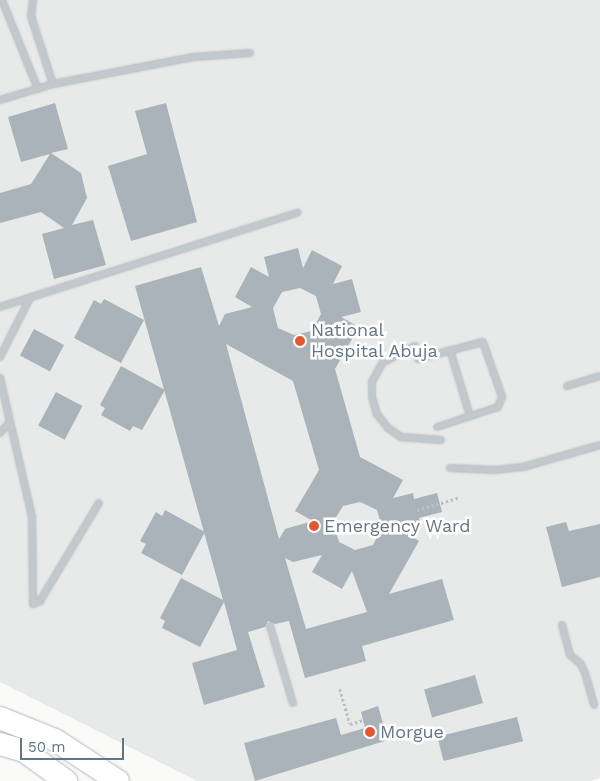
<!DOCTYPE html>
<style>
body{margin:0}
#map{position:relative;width:600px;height:781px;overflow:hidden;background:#fafaf8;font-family:"Work Sans",sans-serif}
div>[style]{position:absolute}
.built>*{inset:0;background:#e8e9e9}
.building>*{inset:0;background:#aab3b9;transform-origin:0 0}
.path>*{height:2.5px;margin-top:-1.25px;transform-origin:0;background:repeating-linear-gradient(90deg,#bbbfc2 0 2.5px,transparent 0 5px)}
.roads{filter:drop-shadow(0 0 1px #b4b9bd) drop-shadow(0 0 1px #b4b9bd)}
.service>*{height:6px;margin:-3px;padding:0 3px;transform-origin:3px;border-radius:3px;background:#c3c8cc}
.motorway>*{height:22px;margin:-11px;padding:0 11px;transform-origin:11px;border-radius:11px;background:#fff}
.dots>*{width:14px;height:14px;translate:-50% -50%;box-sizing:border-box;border:2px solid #fff;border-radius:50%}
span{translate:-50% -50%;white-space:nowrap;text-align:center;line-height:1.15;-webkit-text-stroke:5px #fff;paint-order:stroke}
.poi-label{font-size:18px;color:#657683}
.left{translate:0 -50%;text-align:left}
.scale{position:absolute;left:20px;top:738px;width:104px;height:22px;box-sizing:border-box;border:2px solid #657683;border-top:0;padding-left:6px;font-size:15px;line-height:18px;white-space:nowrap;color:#657683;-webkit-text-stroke:4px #fff;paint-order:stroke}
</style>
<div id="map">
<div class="built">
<div style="clip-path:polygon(0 0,600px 0,600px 778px,591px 781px,197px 781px,0 682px)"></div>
</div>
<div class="building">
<div style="clip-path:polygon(55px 103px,68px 149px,51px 153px,81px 173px,87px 198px,72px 225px,93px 220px,106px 265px,54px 279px,42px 234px,64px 228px,41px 212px,0 223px,0 193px,31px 184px,50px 154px,21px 162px,8px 117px)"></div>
<div style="clip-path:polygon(166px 103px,197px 222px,131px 241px,108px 166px,147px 154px,135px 111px)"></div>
<div style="clip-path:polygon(evenodd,298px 248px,303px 268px,312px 250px,342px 266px,333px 284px,352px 279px,361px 312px,341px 317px,359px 327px,335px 369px,360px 457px,403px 480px,393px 498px,413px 493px,414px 499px,437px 493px,442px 512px,419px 518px,421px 526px,402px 531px,419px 541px,389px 594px,442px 579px,454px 620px,362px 646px,366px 661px,305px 678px,289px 621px,275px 624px,268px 621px,265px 627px,248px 632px,265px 687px,204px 705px,192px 663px,237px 650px,224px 602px,200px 647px,162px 628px,165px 621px,160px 618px,181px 578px,223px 600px,135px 286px,201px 267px,219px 326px,225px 314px,252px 307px,235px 297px,251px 267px,269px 277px,264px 257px,298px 248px,300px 288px,316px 296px,321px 314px,312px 331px,294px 335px,278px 328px,273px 308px,282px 292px,300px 288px,298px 248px,226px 344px,293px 381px,319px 470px,295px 511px,313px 521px,285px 529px,279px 539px,226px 344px,298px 248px,360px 502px,377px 510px,382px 528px,373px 545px,355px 550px,339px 542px,333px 522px,343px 506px,360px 502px,298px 248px,322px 555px,312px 572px,342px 589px,352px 571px,367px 612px,306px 629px,285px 558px,293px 562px,322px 555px)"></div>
<div style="clip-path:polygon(104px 299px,144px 320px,121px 363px,74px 338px,94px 300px,101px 304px)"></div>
<div style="left:34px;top:329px;width:34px;height:30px;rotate:28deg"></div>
<div style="clip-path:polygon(121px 366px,165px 390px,142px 430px,133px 426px,130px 431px,101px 415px,105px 408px,100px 405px)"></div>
<div style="left:56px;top:392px;width:30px;height:38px;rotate:28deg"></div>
<div style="clip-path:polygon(165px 510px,205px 532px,182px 575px,141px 553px,146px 544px,140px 541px,156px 512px,162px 516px)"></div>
<div style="clip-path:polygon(566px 522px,569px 531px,600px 524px,600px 577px,562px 587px,546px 527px)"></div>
<div style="left:475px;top:675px;width:29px;height:53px;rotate:74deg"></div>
<div style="clip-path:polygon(378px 706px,388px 740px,255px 781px,244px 743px,336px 718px,341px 735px,365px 728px,361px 712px)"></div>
<div style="left:517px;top:717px;width:25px;height:82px;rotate:76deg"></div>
</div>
<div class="path">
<div style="left:417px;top:510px;width:43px;rotate:-16.3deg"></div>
<div style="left:340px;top:689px;width:36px;rotate:74deg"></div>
<div style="left:350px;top:724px;width:14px;rotate:-17deg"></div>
</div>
<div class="roads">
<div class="service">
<div style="left:2px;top:0;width:96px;rotate:68deg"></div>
<div style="left:33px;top:0;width:16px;rotate:97deg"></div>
<div style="left:31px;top:16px;width:71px;rotate:72.1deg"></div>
<div style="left:0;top:100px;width:55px;rotate:-16.8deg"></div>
<div style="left:53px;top:84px;width:143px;rotate:-10.9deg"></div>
<div style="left:193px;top:57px;width:57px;rotate:-4deg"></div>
<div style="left:0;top:307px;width:312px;rotate:-17.6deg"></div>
<div style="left:415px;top:346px;width:36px;rotate:153deg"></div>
<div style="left:383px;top:362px;width:23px;rotate:119deg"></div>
<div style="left:372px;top:382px;width:15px;rotate:90deg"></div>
<div style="left:372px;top:397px;width:18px;rotate:74deg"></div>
<div style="left:377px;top:414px;width:18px;rotate:52deg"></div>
<div style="left:388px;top:428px;width:16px;rotate:35deg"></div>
<div style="left:401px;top:437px;width:40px;rotate:4.3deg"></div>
<div style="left:450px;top:350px;width:69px;rotate:73.1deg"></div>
<div style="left:0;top:357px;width:66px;rotate:-63deg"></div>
<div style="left:418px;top:359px;width:67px;rotate:-14.7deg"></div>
<div style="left:483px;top:342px;width:58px;rotate:70.9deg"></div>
<div style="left:502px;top:397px;width:11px;rotate:112deg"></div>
<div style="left:498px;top:407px;width:64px;rotate:161.8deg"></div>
<div style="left:0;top:378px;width:143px;rotate:77deg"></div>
<div style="left:32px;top:517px;width:87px;rotate:89.3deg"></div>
<div style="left:33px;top:604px;width:8px;rotate:-23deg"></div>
<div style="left:40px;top:601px;width:114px;rotate:-59deg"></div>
<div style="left:567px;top:386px;width:34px;rotate:-17deg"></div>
<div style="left:0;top:433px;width:13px;rotate:-48deg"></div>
<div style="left:450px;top:468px;width:45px;rotate:2.5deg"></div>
<div style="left:495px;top:470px;width:28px;rotate:-6deg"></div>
<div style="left:523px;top:467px;width:80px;rotate:-15.9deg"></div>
<div style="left:562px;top:625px;width:31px;rotate:75deg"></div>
<div style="left:570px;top:655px;width:13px;rotate:39deg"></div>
<div style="left:580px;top:663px;width:11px;rotate:63deg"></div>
<div style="left:585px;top:673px;width:33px;rotate:74deg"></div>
<div style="left:270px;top:626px;width:80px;rotate:73.4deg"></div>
</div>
<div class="motorway">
<div style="left:0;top:718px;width:59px;rotate:21.8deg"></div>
<div style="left:55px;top:740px;width:75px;rotate:33.1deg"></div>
<div style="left:0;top:744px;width:25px;rotate:16deg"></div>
<div style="left:24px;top:751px;width:52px;rotate:35.5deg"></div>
</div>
</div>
<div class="dots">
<div style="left:300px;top:341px;background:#e4572e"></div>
<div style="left:314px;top:526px;background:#e4572e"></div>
<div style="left:370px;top:732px;background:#e4572e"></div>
</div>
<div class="poi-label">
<span class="left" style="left:311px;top:341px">National<br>Hospital Abuja</span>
<span class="left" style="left:324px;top:526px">Emergency Ward</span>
<span class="left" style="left:380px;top:732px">Morgue</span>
</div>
<div class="scale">50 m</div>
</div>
